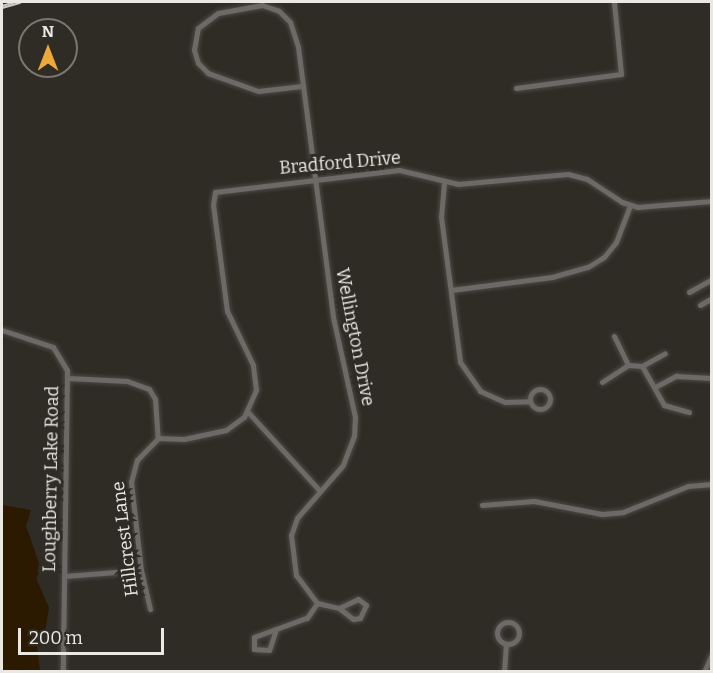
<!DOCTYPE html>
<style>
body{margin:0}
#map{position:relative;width:713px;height:673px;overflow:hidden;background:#2f2b25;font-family:Bitter,serif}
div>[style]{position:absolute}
.water>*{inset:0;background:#2b1900}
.roads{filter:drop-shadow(0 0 2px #4d4944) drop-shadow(0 0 2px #4d4944)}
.minor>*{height:5px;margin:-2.5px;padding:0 2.5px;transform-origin:2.5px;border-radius:2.5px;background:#6c6a67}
.minor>.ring{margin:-2.5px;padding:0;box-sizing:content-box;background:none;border:5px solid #6c6a67;border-radius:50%}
.rail>*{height:4px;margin-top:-2px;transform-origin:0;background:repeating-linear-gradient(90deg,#2f2b25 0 4.5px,#d0ccc8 0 9px);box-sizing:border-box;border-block:2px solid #d0ccc8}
span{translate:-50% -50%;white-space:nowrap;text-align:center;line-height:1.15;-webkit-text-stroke:6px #2f2b25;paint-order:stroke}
.street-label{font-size:18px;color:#ebe8e4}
.frame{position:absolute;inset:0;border:3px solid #ebe8e4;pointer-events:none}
.north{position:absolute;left:18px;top:18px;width:60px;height:60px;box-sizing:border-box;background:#2f2b25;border:2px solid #7a7771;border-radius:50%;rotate:0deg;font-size:16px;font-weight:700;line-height:24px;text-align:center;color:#ebe8e4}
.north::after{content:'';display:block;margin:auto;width:21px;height:27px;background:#eda83b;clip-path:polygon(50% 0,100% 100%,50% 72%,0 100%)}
.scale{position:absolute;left:18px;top:628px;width:146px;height:27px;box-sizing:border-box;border:3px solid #ebe8e4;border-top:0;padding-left:8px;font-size:18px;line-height:21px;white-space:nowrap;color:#ebe8e4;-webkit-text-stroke:4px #2f2b25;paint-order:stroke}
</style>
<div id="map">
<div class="water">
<div style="clip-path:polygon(2px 505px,31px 510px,26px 526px,41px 569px,36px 578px,49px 608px,45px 631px,37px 646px,40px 671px,2px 671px)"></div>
</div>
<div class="roads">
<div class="minor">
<div style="left:302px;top:86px;width:44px;rotate:173.5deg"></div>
<div style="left:258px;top:91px;width:53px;rotate:-160.2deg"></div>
<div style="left:208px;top:73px;width:14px;rotate:-135deg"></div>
<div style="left:198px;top:63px;width:14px;rotate:-107deg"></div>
<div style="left:194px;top:50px;width:22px;rotate:-80deg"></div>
<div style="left:198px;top:28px;width:25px;rotate:-37deg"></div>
<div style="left:218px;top:13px;width:45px;rotate:-10.3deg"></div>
<div style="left:262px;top:5px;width:18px;rotate:19deg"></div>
<div style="left:279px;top:11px;width:16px;rotate:45deg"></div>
<div style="left:290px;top:22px;width:26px;rotate:72deg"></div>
<div style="left:298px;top:47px;width:272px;rotate:82.6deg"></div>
<div style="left:333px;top:317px;width:102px;rotate:77.6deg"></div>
<div style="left:355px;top:417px;width:19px;rotate:93deg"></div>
<div style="left:354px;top:436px;width:31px;rotate:111deg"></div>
<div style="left:343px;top:465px;width:70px;rotate:131deg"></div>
<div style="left:297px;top:518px;width:18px;rotate:109deg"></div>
<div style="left:291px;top:535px;width:40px;rotate:82.9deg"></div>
<div style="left:296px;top:575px;width:35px;rotate:53deg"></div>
<div style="left:516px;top:88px;width:106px;rotate:-7.6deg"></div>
<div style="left:621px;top:74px;width:72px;rotate:-95.6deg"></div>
<div style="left:444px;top:183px;width:34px;rotate:95deg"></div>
<div style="left:441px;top:217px;width:146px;rotate:82.5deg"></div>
<div style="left:460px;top:362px;width:35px;rotate:55deg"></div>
<div style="left:480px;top:391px;width:27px;rotate:24deg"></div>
<div style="left:505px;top:402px;width:25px;rotate:-2deg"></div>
<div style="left:451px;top:290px;width:102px;rotate:-7.3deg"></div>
<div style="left:552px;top:277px;width:37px;rotate:-16deg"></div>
<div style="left:588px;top:267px;width:19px;rotate:-32deg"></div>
<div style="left:604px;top:257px;width:19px;rotate:-51deg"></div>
<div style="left:616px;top:242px;width:39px;rotate:-69deg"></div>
<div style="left:689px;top:292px;width:26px;rotate:-29deg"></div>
<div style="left:700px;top:305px;width:14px;rotate:-30deg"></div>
<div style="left:2px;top:330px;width:54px;rotate:18.4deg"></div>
<div style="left:53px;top:347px;width:27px;rotate:59deg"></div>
<div style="left:67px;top:370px;width:302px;rotate:90.8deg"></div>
<div style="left:614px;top:336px;width:32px;rotate:64deg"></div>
<div style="left:628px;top:365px;width:14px;rotate:4deg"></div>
<div style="left:642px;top:366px;width:26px;rotate:-29deg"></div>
<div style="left:642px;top:366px;width:45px;rotate:60.6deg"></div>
<div style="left:664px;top:405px;width:26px;rotate:16deg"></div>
<div style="left:68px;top:378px;width:59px;rotate:2.9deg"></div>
<div style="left:127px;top:381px;width:23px;rotate:20deg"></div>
<div style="left:149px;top:389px;width:12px;rotate:59deg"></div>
<div style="left:155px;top:399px;width:39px;rotate:86deg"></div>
<div style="left:602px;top:382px;width:31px;rotate:-33deg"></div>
<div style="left:655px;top:387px;width:24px;rotate:-28deg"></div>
<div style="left:676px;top:376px;width:36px;rotate:3deg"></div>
<div class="ring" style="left:530px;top:389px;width:15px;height:15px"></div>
<div style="left:247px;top:411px;width:108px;rotate:47.6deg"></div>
<div style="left:482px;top:505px;width:52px;rotate:-4.4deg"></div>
<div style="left:534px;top:501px;width:69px;rotate:10.8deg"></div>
<div style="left:602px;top:514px;width:21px;rotate:-5deg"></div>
<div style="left:623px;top:512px;width:70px;rotate:-21.8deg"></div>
<div style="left:688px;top:486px;width:24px;rotate:-5deg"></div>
<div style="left:65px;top:576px;width:76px;rotate:-4.5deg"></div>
<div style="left:358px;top:599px;width:10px;rotate:37deg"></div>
<div style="left:366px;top:605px;width:14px;rotate:115deg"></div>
<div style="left:360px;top:618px;width:7px;rotate:172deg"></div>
<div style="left:353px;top:619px;width:18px;rotate:-142deg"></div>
<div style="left:339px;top:608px;width:21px;rotate:-25deg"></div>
<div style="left:317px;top:603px;width:23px;rotate:13deg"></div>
<div style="left:150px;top:609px;width:40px;rotate:-103deg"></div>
<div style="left:141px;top:570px;width:89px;rotate:-96.5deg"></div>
<div style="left:131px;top:482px;width:23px;rotate:-75deg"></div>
<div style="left:137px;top:460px;width:30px;rotate:-46deg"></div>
<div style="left:158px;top:438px;width:26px;rotate:2deg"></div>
<div style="left:184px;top:439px;width:43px;rotate:-12.1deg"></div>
<div style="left:226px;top:430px;width:22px;rotate:-36deg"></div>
<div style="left:244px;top:417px;width:30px;rotate:-66deg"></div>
<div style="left:256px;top:390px;width:25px;rotate:-97deg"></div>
<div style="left:253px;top:365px;width:60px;rotate:-115.7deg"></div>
<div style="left:227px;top:311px;width:107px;rotate:-97.5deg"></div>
<div style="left:213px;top:205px;width:13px;rotate:-81deg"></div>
<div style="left:215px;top:192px;width:185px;rotate:-6.8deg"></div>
<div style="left:399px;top:170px;width:61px;rotate:13.3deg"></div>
<div style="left:458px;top:184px;width:110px;rotate:-5.2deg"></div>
<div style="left:568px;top:174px;width:20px;rotate:15deg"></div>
<div style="left:587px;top:179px;width:42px;rotate:33.3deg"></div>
<div style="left:622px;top:202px;width:16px;rotate:18deg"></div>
<div style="left:637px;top:207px;width:75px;rotate:-4.6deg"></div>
<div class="ring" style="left:497px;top:622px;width:17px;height:17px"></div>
<div style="left:276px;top:629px;width:22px;rotate:108deg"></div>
<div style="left:269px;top:650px;width:15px;rotate:-176deg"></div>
<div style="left:254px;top:649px;width:12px;rotate:-90deg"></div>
<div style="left:254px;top:637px;width:23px;rotate:-20deg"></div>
<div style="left:276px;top:629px;width:33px;rotate:-20deg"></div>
<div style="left:307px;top:618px;width:18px;rotate:-56deg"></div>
<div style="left:504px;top:672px;width:28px;rotate:-86deg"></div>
<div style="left:704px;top:672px;width:20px;rotate:-66deg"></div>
</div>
</div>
<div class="rail">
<div style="left:2px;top:7px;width:19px;rotate:-16deg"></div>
</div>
<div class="street-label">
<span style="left:340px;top:163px;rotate:-5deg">Bradford Drive</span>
<span style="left:355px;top:337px;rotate:79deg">Wellington Drive</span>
<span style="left:51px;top:479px;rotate:-89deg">Loughberry Lake Road</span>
<span style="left:125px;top:539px;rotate:-97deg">Hillcrest Lane</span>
</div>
<div class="frame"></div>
<div class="north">N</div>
<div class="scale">200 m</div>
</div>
